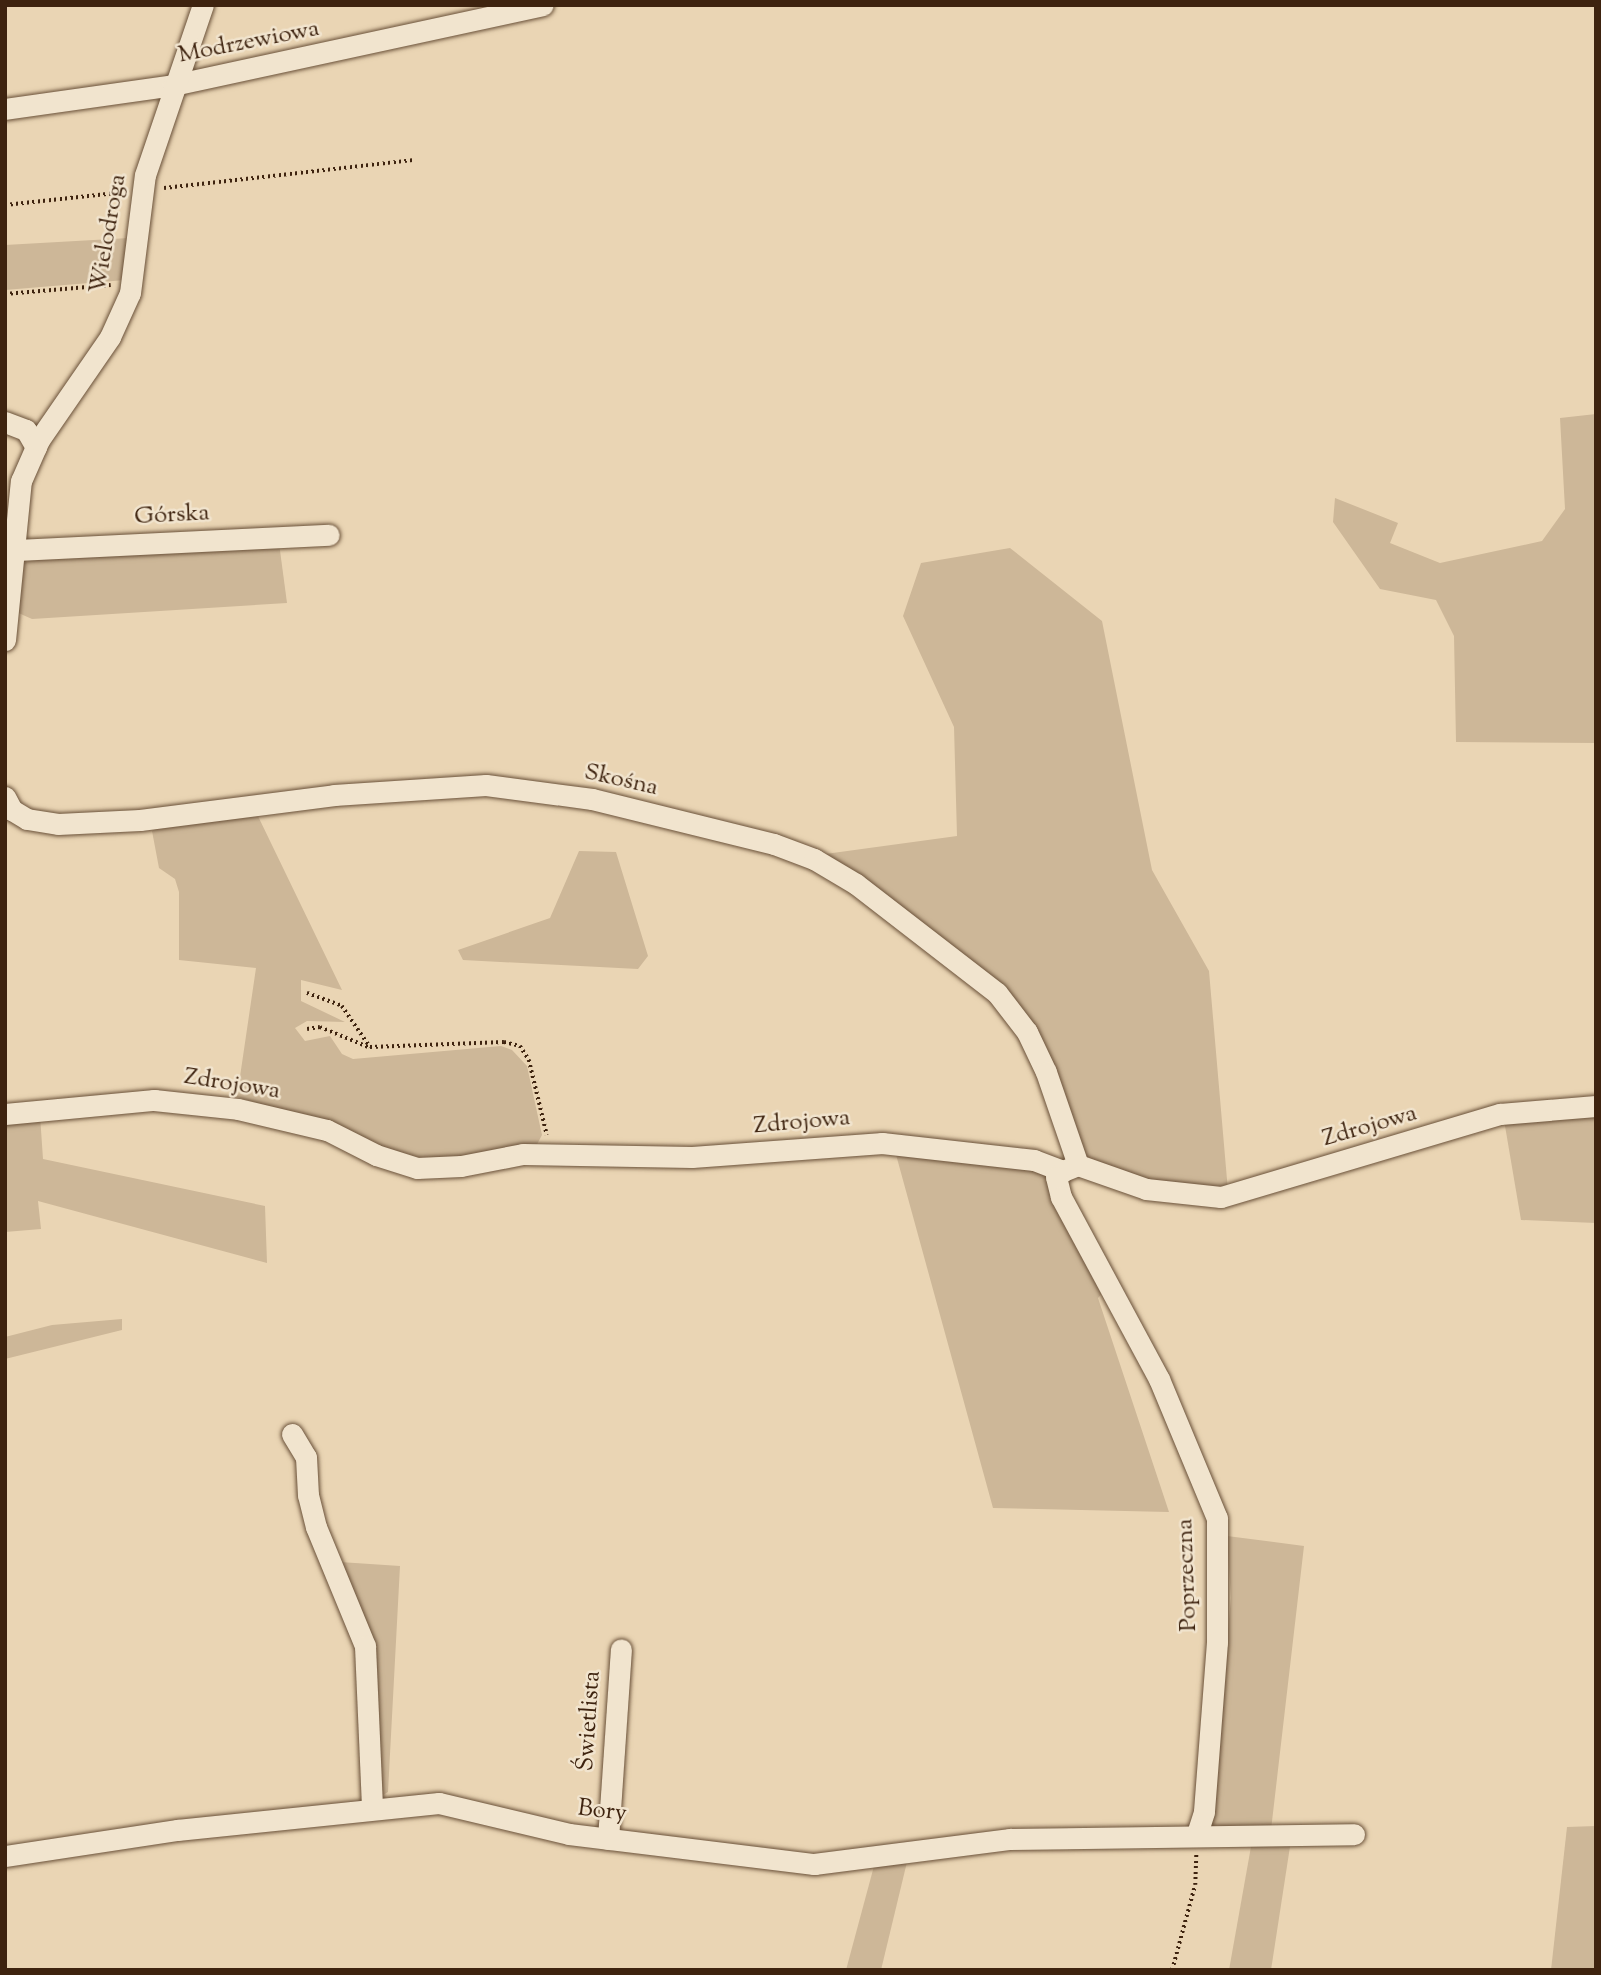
<!DOCTYPE html>
<meta charset="utf-8">
<style>
body{margin:0}
#map{position:relative;width:1601px;height:1975px;overflow:hidden;background:#ead5b4;font-family:"Sorts Mill Goudy",serif}
div>[style]{position:absolute}
.green>*{inset:0;background:#cdb798}
.path>*{height:3.5px;margin-top:-1.75px;transform-origin:0;background:repeating-linear-gradient(90deg,#3e230f 0 2px,transparent 0 5.5px)}
.roads{filter:drop-shadow(0 0 2px #695038) drop-shadow(0 0 2px #695038)}
.minor>*{height:21px;margin:-10.5px;padding:0 10.5px;transform-origin:10.5px;border-radius:10.5px;background:#f1e4ce}
span{translate:-50% -50%;white-space:nowrap;text-align:center;line-height:1.15;-webkit-text-stroke:5px #f1e4ce;paint-order:stroke}
.street-label{font-size:24px;color:#3e230f}
.frame{position:absolute;inset:0;border:7px solid #3e230f;pointer-events:none}
</style>
<div id="map">
<div class="green">
<div style="clip-path:polygon(129px 238px,125px 280px,5px 290px,5px 245px)"></div>
<div style="clip-path:polygon(1596px 414px,1596px 743px,1456px 742px,1454px 636px,1436px 600px,1380px 589px,1333px 522px,1335px 498px,1398px 523px,1390px 543px,1440px 563px,1542px 541px,1565px 509px,1560px 418px)"></div>
<div style="clip-path:polygon(279px 543px,287px 603px,32px 619px,14px 611px,22px 564px,38px 557px)"></div>
<div style="clip-path:polygon(1010px 548px,1102px 621px,1152px 870px,1209px 971px,1228px 1191px,1149px 1185px,1083px 1155px,1020px 1014px,818px 855px,957px 836px,954px 727px,903px 616px,921px 563px)"></div>
<div style="clip-path:polygon(256px 812px,342px 990px,301px 980px,301px 1001px,345px 1022px,307px 1021px,295px 1028px,305px 1041px,330px 1036px,342px 1054px,353px 1059px,501px 1046px,512px 1050px,527px 1066px,542px 1135px,535px 1148px,420px 1164px,333px 1125px,237px 1097px,256px 968px,179px 960px,179px 892px,175px 879px,159px 868px,152px 831px,164px 823px)"></div>
<div style="clip-path:polygon(579px 851px,616px 852px,648px 956px,638px 969px,463px 960px,458px 950px,550px 918px)"></div>
<div style="clip-path:polygon(1596px 1112px,1596px 1223px,1521px 1220px,1504px 1120px)"></div>
<div style="clip-path:polygon(40px 1115px,43px 1159px,265px 1206px,267px 1263px,38px 1201px,41px 1229px,5px 1232px,5px 1118px)"></div>
<div style="clip-path:polygon(895px 1151px,1009px 1161px,1044px 1173px,1106px 1289px,1098px 1298px,1169px 1512px,993px 1508px)"></div>
<div style="clip-path:polygon(122px 1319px,122px 1330px,5px 1359px,5px 1337px,52px 1325px)"></div>
<div style="clip-path:polygon(1227px 1536px,1304px 1546px,1271px 1830px,1210px 1826px,1231px 1598px)"></div>
<div style="clip-path:polygon(340px 1562px,400px 1566px,388px 1792px,383px 1795px,377px 1795px,369px 1646px)"></div>
<div style="clip-path:polygon(1596px 1826px,1596px 1970px,1551px 1970px,1567px 1827px)"></div>
<div style="clip-path:polygon(1291px 1840px,1271px 1970px,1229px 1970px,1252px 1841px)"></div>
<div style="clip-path:polygon(907px 1862px,881px 1970px,846px 1970px,874px 1866px)"></div>
</div>
<div class="path">
<div style="left:164px;top:188px;width:250px;rotate:-6.4deg"></div>
<div style="left:5px;top:205px;width:121px;rotate:-6.2deg"></div>
<div style="left:5px;top:294px;width:106px;rotate:-4.9deg"></div>
<div style="left:307px;top:993px;width:37px;rotate:20deg"></div>
<div style="left:342px;top:1006px;width:50px;rotate:55.7deg"></div>
<div style="left:370px;top:1047px;width:134px;rotate:-2.1deg"></div>
<div style="left:504px;top:1042px;width:16px;rotate:14deg"></div>
<div style="left:520px;top:1046px;width:17px;rotate:57deg"></div>
<div style="left:529px;top:1060px;width:77px;rotate:76.5deg"></div>
<div style="left:307px;top:1029px;width:13px;rotate:-9deg"></div>
<div style="left:320px;top:1027px;width:52px;rotate:22.6deg"></div>
<div style="left:1172px;top:1970px;width:88px;rotate:-74.9deg"></div>
<div style="left:1195px;top:1885px;width:31px;rotate:-88deg"></div>
</div>
<div class="roads">
<div class="minor">
<div style="left:5px;top:109px;width:170px;rotate:-8.1deg"></div>
<div style="left:173px;top:85px;width:378px;rotate:-12.2deg"></div>
<div style="left:5px;top:422px;width:22px;rotate:21deg"></div>
<div style="left:26px;top:430px;width:20px;rotate:60deg"></div>
<div style="left:17px;top:550px;width:312px;rotate:-2.8deg"></div>
<div style="left:5px;top:640px;width:160px;rotate:-84.3deg"></div>
<div style="left:21px;top:481px;width:45px;rotate:-66.3deg"></div>
<div style="left:39px;top:440px;width:125px;rotate:-55.4deg"></div>
<div style="left:110px;top:337px;width:48px;rotate:-65.6deg"></div>
<div style="left:130px;top:293px;width:119px;rotate:-82.8deg"></div>
<div style="left:145px;top:175px;width:180px;rotate:-71.2deg"></div>
<div style="left:5px;top:797px;width:15px;rotate:62deg"></div>
<div style="left:12px;top:810px;width:17px;rotate:31deg"></div>
<div style="left:27px;top:819px;width:31px;rotate:9deg"></div>
<div style="left:58px;top:824px;width:82px;rotate:-2.8deg"></div>
<div style="left:140px;top:820px;width:196px;rotate:-7.3deg"></div>
<div style="left:334px;top:795px;width:152px;rotate:-3.8deg"></div>
<div style="left:486px;top:785px;width:107px;rotate:7.5deg"></div>
<div style="left:592px;top:799px;width:187px;rotate:13.9deg"></div>
<div style="left:774px;top:844px;width:43px;rotate:20.6deg"></div>
<div style="left:814px;top:859px;width:49px;rotate:30.8deg"></div>
<div style="left:856px;top:884px;width:178px;rotate:37.7deg"></div>
<div style="left:997px;top:993px;width:49px;rotate:52.4deg"></div>
<div style="left:1027px;top:1032px;width:44px;rotate:64.6deg"></div>
<div style="left:1046px;top:1072px;width:98px;rotate:71deg"></div>
<div style="left:5px;top:1114px;width:150px;rotate:-5.4deg"></div>
<div style="left:154px;top:1100px;width:84px;rotate:6.1deg"></div>
<div style="left:238px;top:1109px;width:91px;rotate:13.3deg"></div>
<div style="left:327px;top:1130px;width:55px;rotate:27deg"></div>
<div style="left:376px;top:1155px;width:43px;rotate:17.6deg"></div>
<div style="left:417px;top:1168px;width:44px;rotate:-2.6deg"></div>
<div style="left:461px;top:1166px;width:63px;rotate:-11deg"></div>
<div style="left:523px;top:1154px;width:169px;rotate:1deg"></div>
<div style="left:692px;top:1157px;width:191px;rotate:-4.2deg"></div>
<div style="left:882px;top:1143px;width:153px;rotate:6.4deg"></div>
<div style="left:1034px;top:1160px;width:31px;rotate:21deg"></div>
<div style="left:1063px;top:1171px;width:16px;rotate:-22deg"></div>
<div style="left:1078px;top:1165px;width:72px;rotate:19.4deg"></div>
<div style="left:1146px;top:1189px;width:75px;rotate:6.1deg"></div>
<div style="left:1221px;top:1197px;width:291px;rotate:-16.6deg"></div>
<div style="left:1500px;top:1114px;width:96px;rotate:-4.8deg"></div>
<div style="left:1063px;top:1171px;width:9px;rotate:139deg"></div>
<div style="left:1056px;top:1177px;width:21px;rotate:76deg"></div>
<div style="left:1061px;top:1197px;width:207px;rotate:61.7deg"></div>
<div style="left:1159px;top:1379px;width:151px;rotate:67.4deg"></div>
<div style="left:1217px;top:1518px;width:124px;rotate:90deg"></div>
<div style="left:1217px;top:1642px;width:170px;rotate:94.4deg"></div>
<div style="left:1204px;top:1812px;width:23px;rotate:108deg"></div>
<div style="left:292px;top:1434px;width:27px;rotate:59deg"></div>
<div style="left:306px;top:1457px;width:38px;rotate:87deg"></div>
<div style="left:308px;top:1495px;width:33px;rotate:76deg"></div>
<div style="left:316px;top:1527px;width:129px;rotate:67.6deg"></div>
<div style="left:365px;top:1646px;width:163px;rotate:87.5deg"></div>
<div style="left:608px;top:1839px;width:190px;rotate:-86.1deg"></div>
<div style="left:5px;top:1856px;width:174px;rotate:-8.6deg"></div>
<div style="left:177px;top:1830px;width:263px;rotate:-5.9deg"></div>
<div style="left:439px;top:1803px;width:134px;rotate:13.4deg"></div>
<div style="left:569px;top:1834px;width:247px;rotate:7deg"></div>
<div style="left:814px;top:1864px;width:198px;rotate:-7.3deg"></div>
<div style="left:1010px;top:1839px;width:344px;rotate:-0.8deg"></div>
</div>
</div>
<div class="street-label">
<span style="left:249px;top:43px;rotate:-11deg">Modrzewiowa</span>
<span style="left:109px;top:234px;rotate:-80deg">Wielodroga</span>
<span style="left:172px;top:516px;rotate:-3deg">Górska</span>
<span style="left:621px;top:781px;rotate:13deg">Skośna</span>
<span style="left:232px;top:1085px;rotate:9deg">Zdrojowa</span>
<span style="left:802px;top:1123px;rotate:-5deg">Zdrojowa</span>
<span style="left:1370px;top:1127px;rotate:-16deg">Zdrojowa</span>
<span style="left:1188px;top:1575px;rotate:-92deg">Poprzeczna</span>
<span style="left:590px;top:1721px;rotate:-86deg">Świetlista</span>
<span style="left:602px;top:1812px;rotate:7deg">Bory</span>
</div>
<div class="frame"></div>
</div>
